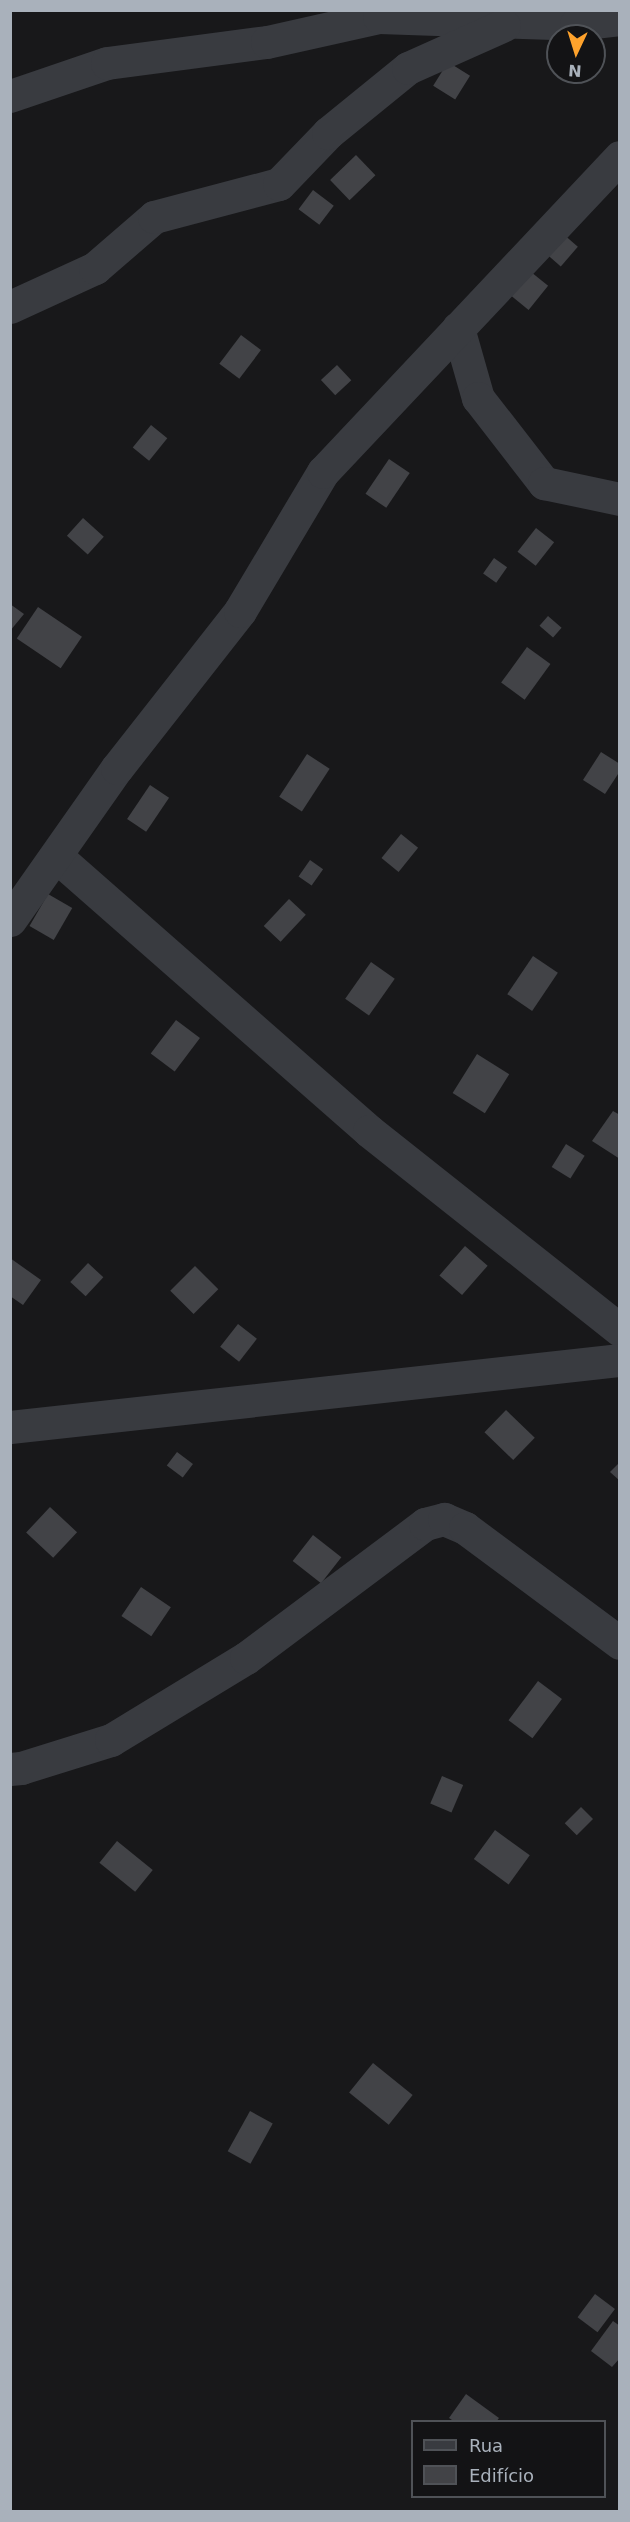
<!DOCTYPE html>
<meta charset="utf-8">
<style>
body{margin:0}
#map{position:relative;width:630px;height:2522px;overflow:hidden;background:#18181a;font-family:"DejaVu Sans",sans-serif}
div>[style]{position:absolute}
.building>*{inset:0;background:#424347;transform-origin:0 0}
.street>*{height:33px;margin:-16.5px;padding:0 16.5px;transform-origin:16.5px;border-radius:16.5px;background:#393b40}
span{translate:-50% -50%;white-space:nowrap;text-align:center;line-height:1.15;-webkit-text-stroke:4.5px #131315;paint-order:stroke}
.frame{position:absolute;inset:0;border:12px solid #a9b1bb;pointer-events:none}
.legend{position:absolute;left:411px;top:2420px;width:195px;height:78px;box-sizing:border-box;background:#131315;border:2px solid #4f5257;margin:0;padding:8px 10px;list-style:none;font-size:18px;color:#a9b1bb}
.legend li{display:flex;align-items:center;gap:12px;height:30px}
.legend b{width:30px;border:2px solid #4f5257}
.north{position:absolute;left:546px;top:24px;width:60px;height:60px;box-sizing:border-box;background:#131315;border:2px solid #4f5257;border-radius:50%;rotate:184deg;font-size:16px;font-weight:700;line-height:24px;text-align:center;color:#a9b1bb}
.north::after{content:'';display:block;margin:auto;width:21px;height:27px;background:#fea22c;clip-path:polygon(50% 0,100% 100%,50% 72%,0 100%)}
</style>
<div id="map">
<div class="building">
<div style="left:448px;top:62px;width:26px;height:28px;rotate:32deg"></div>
<div style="left:356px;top:155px;width:28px;height:36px;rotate:46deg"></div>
<div style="left:313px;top:190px;width:26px;height:24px;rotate:37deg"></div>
<div style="left:562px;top:233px;width:21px;height:26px;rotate:41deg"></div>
<div style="left:531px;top:272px;width:22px;height:31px;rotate:39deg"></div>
<div style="left:241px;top:335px;width:25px;height:36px;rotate:37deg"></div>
<div style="left:337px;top:365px;width:21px;height:22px;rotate:47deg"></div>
<div style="left:151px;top:425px;width:21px;height:29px;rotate:39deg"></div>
<div style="left:389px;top:459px;width:25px;height:42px;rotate:34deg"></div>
<div style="left:83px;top:518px;width:28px;height:24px;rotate:42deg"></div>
<div style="left:536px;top:528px;width:23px;height:30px;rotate:38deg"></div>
<div style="left:494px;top:558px;width:16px;height:19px;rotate:35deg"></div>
<div style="clip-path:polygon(10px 604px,24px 614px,10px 631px)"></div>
<div style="left:38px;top:607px;width:53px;height:38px;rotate:34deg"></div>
<div style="left:548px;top:616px;width:18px;height:13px;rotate:41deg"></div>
<div style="left:527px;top:647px;width:29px;height:44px;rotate:36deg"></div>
<div style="clip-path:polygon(601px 752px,620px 764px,620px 771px,605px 794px,583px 780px)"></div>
<div style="left:307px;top:754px;width:27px;height:51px;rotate:33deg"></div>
<div style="left:150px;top:785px;width:23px;height:41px;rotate:34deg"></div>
<div style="left:401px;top:834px;width:22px;height:31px;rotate:39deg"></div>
<div style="left:310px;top:860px;width:16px;height:20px;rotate:35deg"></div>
<div style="left:48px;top:894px;width:28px;height:37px;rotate:30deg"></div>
<div style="left:289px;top:899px;width:23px;height:37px;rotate:43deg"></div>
<div style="left:533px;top:956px;width:30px;height:46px;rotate:34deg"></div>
<div style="left:371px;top:962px;width:29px;height:45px;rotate:35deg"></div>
<div style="left:176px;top:1020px;width:30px;height:42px;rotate:37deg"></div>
<div style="left:477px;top:1054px;width:38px;height:46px;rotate:32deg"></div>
<div style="clip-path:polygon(613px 1111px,620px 1115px,620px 1159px,592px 1141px)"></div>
<div style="left:566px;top:1144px;width:22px;height:27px;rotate:32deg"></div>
<div style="left:465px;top:1246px;width:30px;height:39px;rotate:41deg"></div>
<div style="clip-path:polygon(10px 1258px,41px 1280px,23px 1305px,10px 1296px)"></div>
<div style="left:88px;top:1263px;width:21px;height:26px;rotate:43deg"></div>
<div style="left:195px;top:1266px;width:33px;height:35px;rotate:45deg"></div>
<div style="left:238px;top:1324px;width:24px;height:29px;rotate:38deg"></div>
<div style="left:506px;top:1410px;width:40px;height:31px;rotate:44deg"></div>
<div style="left:177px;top:1452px;width:20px;height:17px;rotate:37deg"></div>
<div style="clip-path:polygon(620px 1462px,620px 1481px,610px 1472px)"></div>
<div style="left:50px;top:1507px;width:37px;height:35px;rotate:43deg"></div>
<div style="left:313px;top:1535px;width:36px;height:33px;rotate:38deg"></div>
<div style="left:141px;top:1587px;width:36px;height:35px;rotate:34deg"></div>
<div style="left:538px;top:1681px;width:30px;height:49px;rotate:37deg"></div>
<div style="left:442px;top:1776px;width:23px;height:30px;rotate:23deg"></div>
<div style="left:581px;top:1807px;width:17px;height:23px;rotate:45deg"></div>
<div style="left:495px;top:1830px;width:43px;height:36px;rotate:36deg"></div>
<div style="left:117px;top:1841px;width:46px;height:28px;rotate:39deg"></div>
<div style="left:373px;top:2063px;width:51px;height:38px;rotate:39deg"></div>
<div style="left:250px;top:2111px;width:26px;height:46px;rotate:29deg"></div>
<div style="left:595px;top:2294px;width:25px;height:29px;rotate:37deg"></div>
<div style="clip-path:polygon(613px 2321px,620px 2326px,620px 2358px,612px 2367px,591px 2351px)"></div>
<div style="clip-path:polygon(466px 2394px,499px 2418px,496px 2422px,455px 2422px,449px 2418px)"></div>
</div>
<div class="street">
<div style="left:10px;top:96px;width:102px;rotate:-18.8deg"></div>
<div style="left:107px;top:63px;width:161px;rotate:-7.5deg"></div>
<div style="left:267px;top:42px;width:115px;rotate:-12.6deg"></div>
<div style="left:379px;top:17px;width:197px;rotate:2deg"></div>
<div style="left:576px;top:24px;width:44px;rotate:-6.5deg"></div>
<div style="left:10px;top:307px;width:94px;rotate:-24.6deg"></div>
<div style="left:95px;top:268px;width:78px;rotate:-40.8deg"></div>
<div style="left:154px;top:217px;width:129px;rotate:-14.8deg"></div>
<div style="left:279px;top:184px;width:71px;rotate:-46.1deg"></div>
<div style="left:328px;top:133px;width:103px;rotate:-39.1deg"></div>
<div style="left:408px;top:68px;width:105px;rotate:-24.1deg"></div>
<div style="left:458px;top:328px;width:73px;rotate:74.1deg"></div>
<div style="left:478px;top:398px;width:108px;rotate:52.2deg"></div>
<div style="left:544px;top:483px;width:78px;rotate:11.9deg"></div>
<div style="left:56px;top:856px;width:417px;rotate:41.3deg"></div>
<div style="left:369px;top:1131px;width:320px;rotate:38.4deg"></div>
<div style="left:10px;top:920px;width:186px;rotate:-54.9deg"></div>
<div style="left:117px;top:768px;width:199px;rotate:-51.9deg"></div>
<div style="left:240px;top:611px;width:162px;rotate:-59.2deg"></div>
<div style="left:323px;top:472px;width:433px;rotate:-46.7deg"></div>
<div style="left:10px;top:1427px;width:614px;rotate:-6.27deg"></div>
<div style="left:10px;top:1769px;width:11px;rotate:-5deg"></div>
<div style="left:21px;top:1768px;width:94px;rotate:-17.3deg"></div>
<div style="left:111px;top:1740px;width:158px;rotate:-31.3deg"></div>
<div style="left:246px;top:1658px;width:224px;rotate:-36.8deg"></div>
<div style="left:425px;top:1524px;width:20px;rotate:-15deg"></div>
<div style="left:444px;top:1519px;width:23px;rotate:23deg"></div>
<div style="left:465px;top:1528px;width:193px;rotate:36.6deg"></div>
</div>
<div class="frame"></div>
<ul class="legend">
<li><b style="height:8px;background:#393b40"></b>Rua</li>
<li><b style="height:16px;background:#424347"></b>Edifício</li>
</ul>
<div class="north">N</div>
</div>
